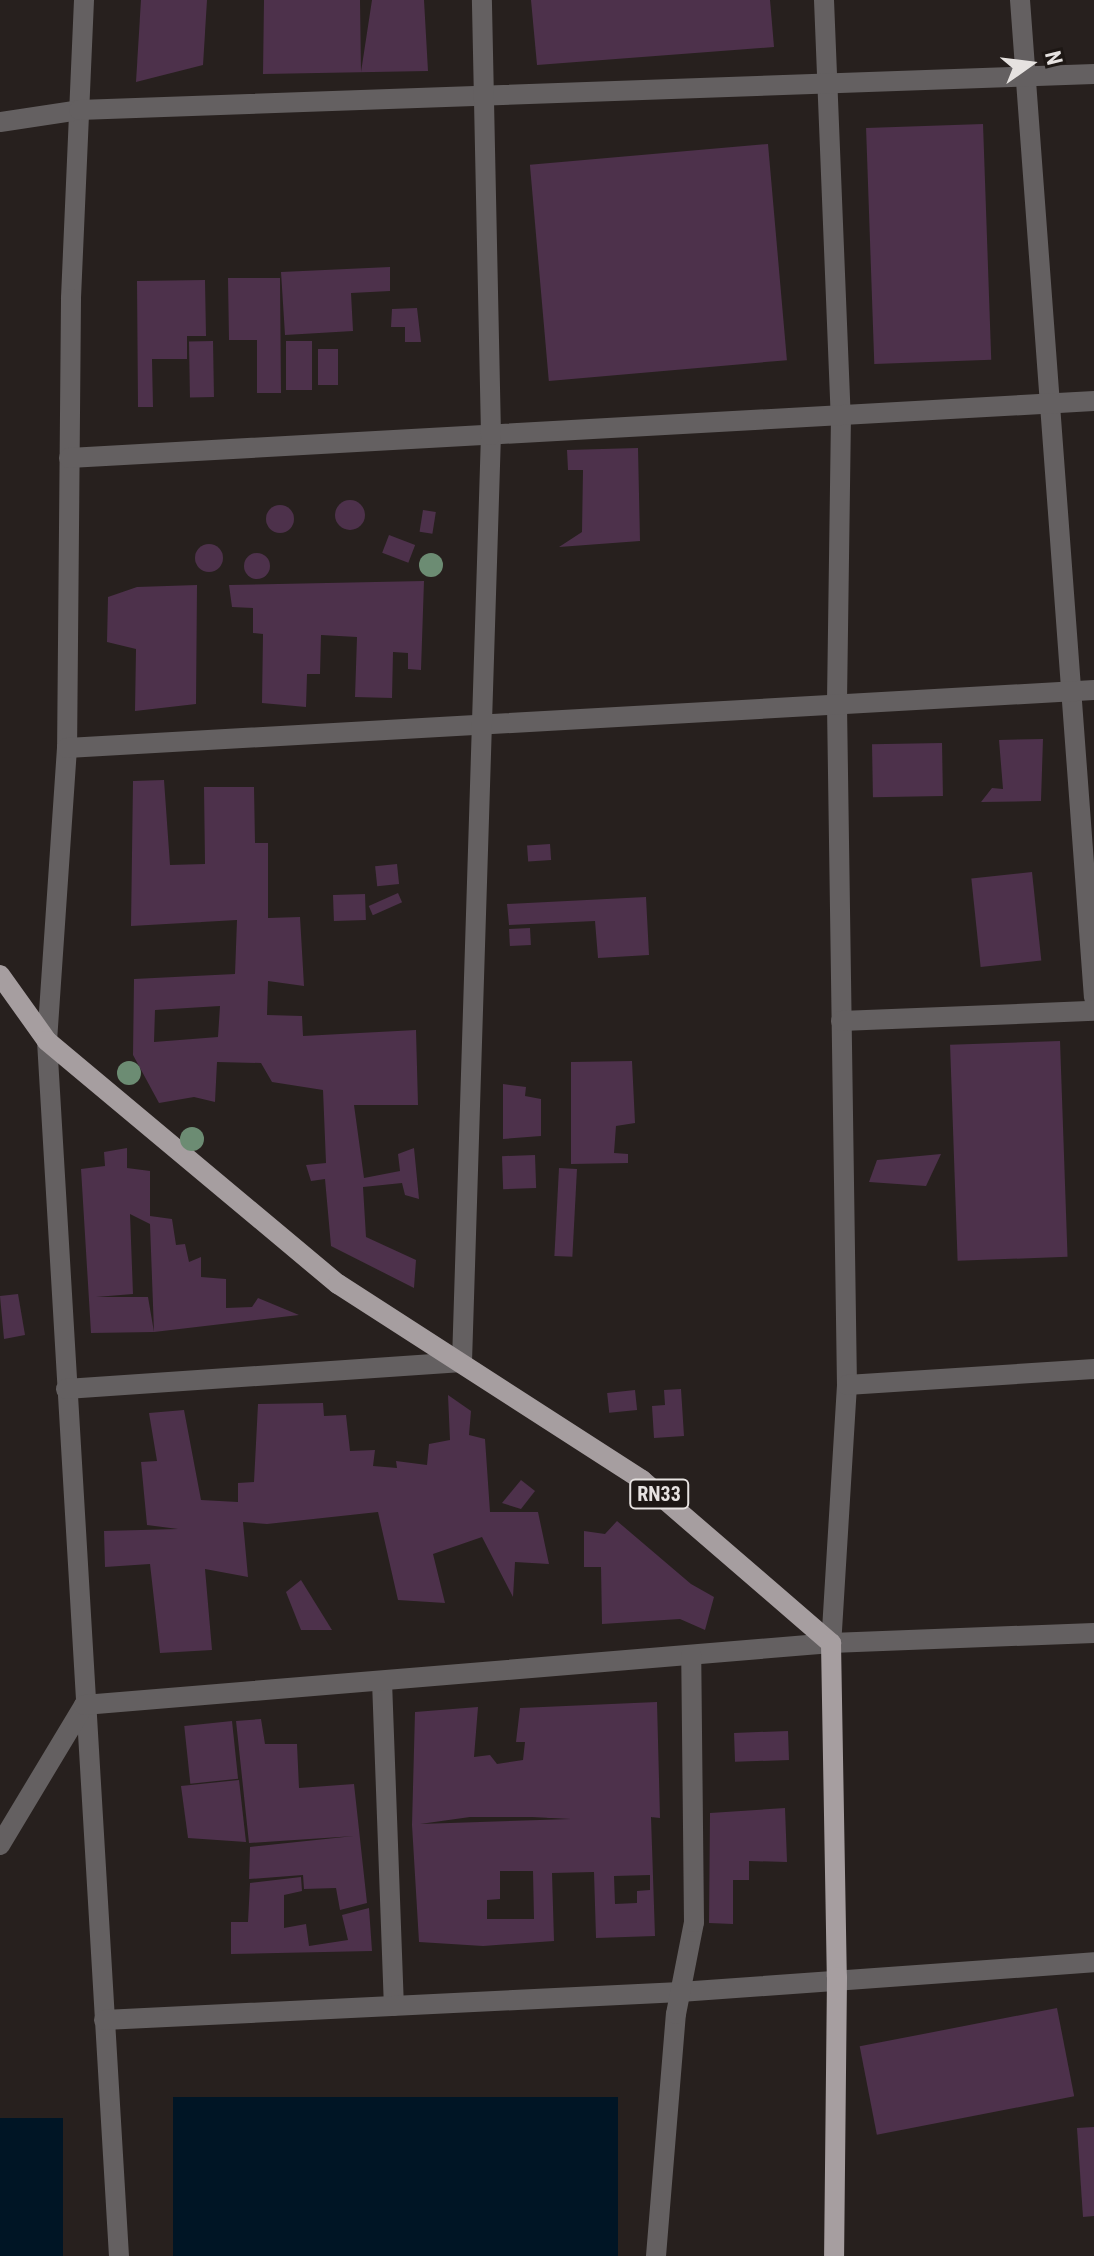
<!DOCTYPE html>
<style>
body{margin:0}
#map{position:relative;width:1094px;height:2256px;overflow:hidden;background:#27201e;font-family:"Roboto Condensed",sans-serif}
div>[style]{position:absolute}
.water>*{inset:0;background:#001525;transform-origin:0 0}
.building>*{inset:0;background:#4d314b;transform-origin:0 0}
.round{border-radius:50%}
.minor>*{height:20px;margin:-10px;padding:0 10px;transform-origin:10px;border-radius:10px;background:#646061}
.major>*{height:20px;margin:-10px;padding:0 10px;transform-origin:10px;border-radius:10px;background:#a69ea0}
.trees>*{width:24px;height:24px;margin:-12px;border-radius:50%;background:#6c8c73}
span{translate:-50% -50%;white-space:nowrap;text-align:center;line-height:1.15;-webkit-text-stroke:6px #1d1714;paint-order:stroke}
.shield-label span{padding:2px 6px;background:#1d1714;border:2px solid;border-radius:6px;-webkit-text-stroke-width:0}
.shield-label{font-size:20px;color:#e6e2e0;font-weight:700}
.north{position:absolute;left:990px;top:24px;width:80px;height:80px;-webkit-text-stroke:6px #1d1714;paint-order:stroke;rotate:76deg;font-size:22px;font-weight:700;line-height:32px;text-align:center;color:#e6e2e0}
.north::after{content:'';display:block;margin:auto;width:28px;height:36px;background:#e6e2e0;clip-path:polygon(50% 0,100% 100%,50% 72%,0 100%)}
</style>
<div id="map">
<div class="water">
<div style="left:173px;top:2097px;width:445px;height:159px"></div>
<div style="left:0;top:2118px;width:63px;height:138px"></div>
</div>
<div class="building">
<div style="clip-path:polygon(141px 0,207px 0,203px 65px,136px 82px)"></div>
<div style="clip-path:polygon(264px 0,360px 0,361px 72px,372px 0,424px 0,428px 71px,263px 74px)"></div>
<div style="clip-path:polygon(531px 0,770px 0,774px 47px,537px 65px)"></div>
<div style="left:983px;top:124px;width:236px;height:117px;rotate:88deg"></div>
<div style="left:768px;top:144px;width:217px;height:239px;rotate:85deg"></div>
<div style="clip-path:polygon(390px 267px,390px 291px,351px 293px,353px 331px,285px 335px,281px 272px)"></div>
<div style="clip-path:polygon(228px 278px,280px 278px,281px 393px,257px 393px,257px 340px,229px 340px)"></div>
<div style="clip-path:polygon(205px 280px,206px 336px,187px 336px,187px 359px,152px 359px,153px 407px,138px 407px,137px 281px)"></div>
<div style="clip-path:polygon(417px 308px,421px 342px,405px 342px,405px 327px,391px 327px,392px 309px)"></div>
<div style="left:213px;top:341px;width:56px;height:24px;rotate:89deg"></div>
<div style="left:286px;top:341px;width:26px;height:49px"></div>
<div style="left:318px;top:349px;width:20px;height:36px"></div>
<div style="clip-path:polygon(638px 448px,640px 541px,559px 547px,582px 532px,583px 470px,568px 470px,567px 450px)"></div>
<div class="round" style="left:335px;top:500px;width:30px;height:30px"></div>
<div class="round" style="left:266px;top:505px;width:28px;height:28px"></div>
<div style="left:423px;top:510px;width:13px;height:22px;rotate:9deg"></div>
<div style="left:389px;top:535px;width:28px;height:19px;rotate:21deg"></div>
<div class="round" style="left:195px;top:544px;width:28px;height:28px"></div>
<div class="round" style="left:244px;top:553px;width:26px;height:26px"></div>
<div style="clip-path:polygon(424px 581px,421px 670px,408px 669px,408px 653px,393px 652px,392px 698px,355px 697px,357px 637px,321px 635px,320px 674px,307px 674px,306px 707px,262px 703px,263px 634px,253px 633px,253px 608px,232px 607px,229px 585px)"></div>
<div style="clip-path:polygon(197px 585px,196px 704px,135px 711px,136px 649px,107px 642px,108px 597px,137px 587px)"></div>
<div style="clip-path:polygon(1043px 739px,1041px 801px,981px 802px,992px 788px,1003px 789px,999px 740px)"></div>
<div style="left:942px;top:743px;width:53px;height:70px;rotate:89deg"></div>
<div style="clip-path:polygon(evenodd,164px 780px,170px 865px,205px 864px,204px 787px,254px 787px,255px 843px,268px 843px,268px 918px,300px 917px,304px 986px,268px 981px,267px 1015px,302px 1016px,303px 1036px,416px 1030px,418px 1105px,354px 1105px,364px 1178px,400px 1171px,398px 1154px,414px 1148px,419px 1199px,405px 1195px,402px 1183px,363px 1187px,366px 1237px,416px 1260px,414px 1288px,331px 1246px,325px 1179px,311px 1181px,306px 1165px,326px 1163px,323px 1090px,272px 1082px,261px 1063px,217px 1062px,215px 1102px,194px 1097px,159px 1103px,133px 1055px,134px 979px,235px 974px,237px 920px,131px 926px,133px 781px,164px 780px,220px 1006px,218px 1037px,154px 1042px,155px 1010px,220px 1006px)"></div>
<div style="left:550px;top:844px;width:16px;height:23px;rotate:86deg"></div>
<div style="left:397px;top:864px;width:20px;height:22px;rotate:84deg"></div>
<div style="left:1032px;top:872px;width:89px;height:61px;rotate:84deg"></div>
<div style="left:398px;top:893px;width:10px;height:32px;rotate:66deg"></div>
<div style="left:365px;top:894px;width:26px;height:32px;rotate:88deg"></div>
<div style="clip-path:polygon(646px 897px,649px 955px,598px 958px,595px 921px,509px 925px,507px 904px)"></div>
<div style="left:530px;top:928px;width:17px;height:21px;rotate:87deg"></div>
<div style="left:1060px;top:1041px;width:216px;height:110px;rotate:88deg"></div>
<div style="clip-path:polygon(632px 1061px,635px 1123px,616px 1126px,614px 1153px,628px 1154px,628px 1163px,571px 1164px,571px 1062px)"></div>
<div style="clip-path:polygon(503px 1084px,526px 1087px,525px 1096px,541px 1099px,541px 1136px,503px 1139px)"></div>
<div style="clip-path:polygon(evenodd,127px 1148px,127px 1168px,150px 1171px,150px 1216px,172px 1219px,176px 1245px,185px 1244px,189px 1262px,201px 1257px,201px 1277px,226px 1279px,226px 1308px,252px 1307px,258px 1298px,299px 1315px,154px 1332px,91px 1333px,81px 1169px,105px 1166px,104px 1152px,127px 1148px,130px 1214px,150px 1224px,154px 1332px,148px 1297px,96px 1297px,133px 1294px,130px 1214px)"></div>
<div style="clip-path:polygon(941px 1154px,926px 1186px,869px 1182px,877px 1160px)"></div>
<div style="left:535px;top:1155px;width:33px;height:33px;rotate:88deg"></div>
<div style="left:559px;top:1168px;width:18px;height:88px;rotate:3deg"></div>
<div style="clip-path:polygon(18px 1294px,25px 1335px,4px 1339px,0 1296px)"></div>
<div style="clip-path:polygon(681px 1389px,684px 1436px,654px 1438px,652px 1406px,665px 1405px,664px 1390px)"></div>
<div style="left:635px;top:1390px;width:20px;height:28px;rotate:84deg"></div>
<div style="clip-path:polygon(448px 1395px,471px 1411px,469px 1435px,485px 1439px,490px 1512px,538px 1512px,549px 1564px,515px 1562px,513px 1597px,482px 1537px,433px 1554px,445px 1603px,398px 1600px,378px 1512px,267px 1524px,243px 1522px,248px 1577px,205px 1569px,212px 1650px,160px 1653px,150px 1564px,105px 1567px,104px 1531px,178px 1529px,147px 1525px,141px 1462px,157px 1461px,149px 1413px,184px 1410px,201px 1500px,238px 1502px,238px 1483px,254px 1482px,258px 1404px,323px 1403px,324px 1416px,346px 1415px,350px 1451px,375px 1450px,373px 1466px,397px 1468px,396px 1461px,427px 1465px,429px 1444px,450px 1440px)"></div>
<div style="clip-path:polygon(521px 1480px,535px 1491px,521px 1509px,502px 1503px)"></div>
<div style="clip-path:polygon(617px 1521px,691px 1584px,714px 1597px,705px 1630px,680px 1619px,602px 1624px,601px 1567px,584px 1567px,584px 1531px,605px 1534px)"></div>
<div style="clip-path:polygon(301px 1580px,332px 1630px,301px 1630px,286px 1592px)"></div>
<div style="clip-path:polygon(evenodd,657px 1702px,660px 1818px,651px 1817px,655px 1936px,596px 1938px,594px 1872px,552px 1873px,554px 1941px,483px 1946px,419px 1942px,412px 1825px,415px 1712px,478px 1707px,474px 1757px,490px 1755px,497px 1764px,523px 1760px,525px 1742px,516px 1742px,520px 1708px,657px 1702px,470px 1817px,532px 1817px,571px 1819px,420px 1824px,470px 1817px,657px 1702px,500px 1871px,533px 1871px,534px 1919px,487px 1919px,487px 1900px,500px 1899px,500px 1871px,657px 1702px,650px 1875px,650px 1890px,637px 1891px,637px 1903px,615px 1904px,614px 1876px,650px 1875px)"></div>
<div style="clip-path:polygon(261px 1719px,265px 1744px,297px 1744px,299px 1788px,354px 1784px,367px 1903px,340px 1910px,336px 1888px,304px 1889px,303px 1875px,249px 1879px,250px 1847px,354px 1836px,249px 1843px,236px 1721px)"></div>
<div style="left:232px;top:1721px;width:58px;height:48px;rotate:84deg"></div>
<div style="left:788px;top:1731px;width:29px;height:54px;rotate:88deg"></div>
<div style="clip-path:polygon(239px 1780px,246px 1842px,188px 1838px,181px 1786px)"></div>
<div style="clip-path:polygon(785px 1808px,787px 1862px,749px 1861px,749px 1880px,733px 1880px,733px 1924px,709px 1923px,710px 1813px)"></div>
<div style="clip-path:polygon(301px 1877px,302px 1891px,284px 1895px,284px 1928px,306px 1924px,309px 1946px,348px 1940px,342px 1915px,369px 1908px,372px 1951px,231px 1954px,231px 1922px,248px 1922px,250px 1883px)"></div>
<div style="left:1057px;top:2008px;width:90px;height:201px;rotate:79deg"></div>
<div style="clip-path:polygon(1094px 2127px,1094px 2216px,1083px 2217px,1077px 2128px)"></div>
</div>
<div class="minor">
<div style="left:84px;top:0;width:299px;rotate:92.5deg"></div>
<div style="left:71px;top:299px;width:449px;rotate:90.5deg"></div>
<div style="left:67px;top:748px;width:294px;rotate:93.9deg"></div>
<div style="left:47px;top:1041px;width:1217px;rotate:86.61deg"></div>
<div style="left:824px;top:0;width:415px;rotate:87.7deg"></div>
<div style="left:841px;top:415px;width:290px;rotate:90.8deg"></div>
<div style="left:837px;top:705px;width:680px;rotate:89.16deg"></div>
<div style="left:847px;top:1385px;width:258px;rotate:93.5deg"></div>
<div style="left:1020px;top:0;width:1000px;rotate:85.76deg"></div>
<div style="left:0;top:122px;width:80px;rotate:-8.6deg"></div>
<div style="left:79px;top:110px;width:1016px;rotate:-2.03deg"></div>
<div style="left:69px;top:458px;width:1027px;rotate:-3.18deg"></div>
<div style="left:67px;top:748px;width:1029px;rotate:-3.23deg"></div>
<div style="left:841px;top:1021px;width:253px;rotate:-2.3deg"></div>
<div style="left:847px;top:1385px;width:248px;rotate:-3.7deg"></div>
<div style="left:66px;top:1389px;width:397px;rotate:-3.9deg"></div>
<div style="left:462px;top:1362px;width:927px;rotate:-88.21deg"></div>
<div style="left:491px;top:435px;width:435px;rotate:-91.2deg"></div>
<div style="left:382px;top:1681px;width:325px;rotate:87.9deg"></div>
<div style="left:0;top:1845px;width:163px;rotate:-59deg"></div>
<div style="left:84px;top:1705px;width:750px;rotate:-4.74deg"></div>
<div style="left:831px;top:1643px;width:263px;rotate:-2.2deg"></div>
<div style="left:104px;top:2020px;width:577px;rotate:-2.78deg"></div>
<div style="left:680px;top:1992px;width:415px;rotate:-4.1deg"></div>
<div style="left:656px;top:2256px;width:243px;rotate:-85.3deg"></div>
<div style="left:676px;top:2014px;width:94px;rotate:-78.9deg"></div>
<div style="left:694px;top:1922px;width:267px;rotate:-90.6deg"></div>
</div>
<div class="major">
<div style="left:0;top:975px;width:81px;rotate:54.5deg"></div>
<div style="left:47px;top:1041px;width:379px;rotate:39.9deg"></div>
<div style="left:338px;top:1284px;width:362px;rotate:32.8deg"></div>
<div style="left:642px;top:1480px;width:250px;rotate:40.8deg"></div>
<div style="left:831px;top:1643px;width:334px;rotate:89deg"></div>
<div style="left:837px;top:1977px;width:279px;rotate:90.6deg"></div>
</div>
<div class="trees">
<div style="left:431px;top:565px"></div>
<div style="left:129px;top:1073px"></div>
<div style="left:192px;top:1139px"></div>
</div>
<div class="shield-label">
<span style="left:659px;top:1494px">RN33</span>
</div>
<div class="north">N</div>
</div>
